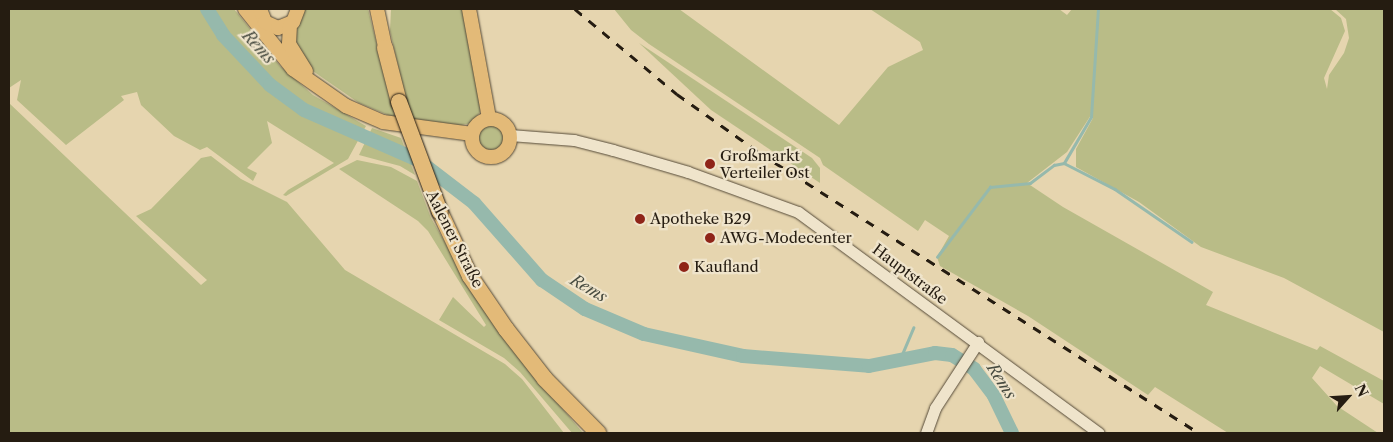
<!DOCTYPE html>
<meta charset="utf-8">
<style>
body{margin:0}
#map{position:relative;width:1393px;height:442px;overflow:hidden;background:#e6d5af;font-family:"Libre Caslon Text",serif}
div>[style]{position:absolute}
.green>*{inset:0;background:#b9bc87}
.round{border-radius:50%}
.stream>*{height:2.5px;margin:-1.25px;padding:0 1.25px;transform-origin:1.25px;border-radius:1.25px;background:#96b9ac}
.river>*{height:14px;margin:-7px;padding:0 7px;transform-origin:7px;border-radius:7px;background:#96b9ac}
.roads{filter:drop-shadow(0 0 1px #554a38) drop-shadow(0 0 1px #554a38)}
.minor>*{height:11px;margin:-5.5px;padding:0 5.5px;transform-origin:5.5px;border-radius:5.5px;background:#efe4cb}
.major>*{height:14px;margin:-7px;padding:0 7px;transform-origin:7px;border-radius:7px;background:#e3ba78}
.major>.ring{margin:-7px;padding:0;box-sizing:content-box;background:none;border:14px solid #e3ba78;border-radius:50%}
.highway>*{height:16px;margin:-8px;padding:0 8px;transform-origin:8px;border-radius:8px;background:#e3ba78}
.rail>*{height:2.5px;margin-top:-1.25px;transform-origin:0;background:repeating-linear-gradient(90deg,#251c11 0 9px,transparent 0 18px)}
.bridges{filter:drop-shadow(0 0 1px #251c11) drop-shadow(0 0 1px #251c11)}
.highway-bridge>*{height:16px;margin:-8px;padding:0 8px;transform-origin:8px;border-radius:8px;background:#e3ba78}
.dots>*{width:14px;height:14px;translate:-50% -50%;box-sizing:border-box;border:2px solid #efe4cb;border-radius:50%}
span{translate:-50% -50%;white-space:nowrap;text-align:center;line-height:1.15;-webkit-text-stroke:4.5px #efe4cb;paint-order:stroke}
.poi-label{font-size:15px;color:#251c11}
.left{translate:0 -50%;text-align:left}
.street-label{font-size:15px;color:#251c11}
.water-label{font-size:16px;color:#474b40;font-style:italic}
.frame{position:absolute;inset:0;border:10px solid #251c11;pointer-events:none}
.north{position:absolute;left:1323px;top:372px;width:50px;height:50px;-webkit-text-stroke:4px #efe4cb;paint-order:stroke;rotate:64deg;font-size:14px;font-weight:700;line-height:20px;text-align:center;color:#251c11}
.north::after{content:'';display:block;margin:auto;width:18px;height:22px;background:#251c11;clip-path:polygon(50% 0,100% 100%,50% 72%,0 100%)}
</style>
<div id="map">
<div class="green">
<div style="clip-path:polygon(9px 9px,234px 9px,280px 66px,313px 95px,366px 126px,348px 159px,286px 196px,283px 195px,288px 190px,334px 163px,267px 121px,272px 143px,247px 168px,257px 173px,253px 181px,207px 147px,200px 150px,174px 136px,141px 105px,137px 92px,121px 96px,124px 100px,66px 145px,17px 100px,21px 80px,9px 88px)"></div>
<div style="clip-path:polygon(304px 9px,368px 9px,395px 118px,359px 103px,307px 67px,299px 57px,294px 33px)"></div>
<div style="clip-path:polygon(391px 9px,463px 9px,480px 90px,480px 112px,472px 123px,456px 126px,411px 122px,390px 31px)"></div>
<div style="clip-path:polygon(614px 9px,679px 9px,839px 125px,888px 67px,923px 50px,920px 42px,870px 9px,1059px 9px,1067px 15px,1072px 9px,1330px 9px,1341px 18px,1345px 31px,1324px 78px,1327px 89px,1329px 75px,1344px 53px,1349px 38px,1346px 19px,1335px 9px,1384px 9px,1384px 332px,1284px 278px,1201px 247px,1139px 202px,1076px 167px,1076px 149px,1093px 118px,1091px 115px,1067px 152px,1027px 183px,1063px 207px,1213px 292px,1206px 305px,1317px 350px,1320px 346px,1384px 381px,1384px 404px,1320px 366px,1312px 378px,1337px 406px,1378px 433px,1228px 433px,1155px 387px,1148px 395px,1028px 316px,940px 266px,937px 257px,949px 236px,925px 220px,918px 231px,823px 165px,820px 158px,649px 44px,631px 30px)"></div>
<div style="clip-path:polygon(639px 43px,812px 158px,820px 168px,820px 183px,711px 110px)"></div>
<div style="clip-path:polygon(9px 103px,201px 285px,207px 280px,136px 216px,151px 209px,201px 158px,211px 156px,241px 179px,287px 202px,345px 270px,505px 364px,522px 379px,564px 433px,9px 433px)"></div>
<div class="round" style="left:476px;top:124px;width:28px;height:28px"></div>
<div style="clip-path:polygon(372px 128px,401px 138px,415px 175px,400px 166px,359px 155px)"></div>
<div style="clip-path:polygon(357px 160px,391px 167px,417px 181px,431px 218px,463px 274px,527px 367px,583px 433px,572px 433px,520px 372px,504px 358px,439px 320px,453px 297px,484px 327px,486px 325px,428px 231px,418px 221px,339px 169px)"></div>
</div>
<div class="stream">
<div style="left:1064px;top:163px;width:57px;rotate:27deg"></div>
<div style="left:1115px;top:189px;width:93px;rotate:34.5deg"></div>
<div style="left:937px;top:257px;width:88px;rotate:-52.9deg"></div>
<div style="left:990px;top:187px;width:40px;rotate:-5.7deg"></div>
<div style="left:1030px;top:183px;width:30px;rotate:-37deg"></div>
<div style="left:1054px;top:165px;width:10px;rotate:-11deg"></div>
<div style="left:1064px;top:163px;width:53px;rotate:-59.6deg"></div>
<div style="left:1091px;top:117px;width:108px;rotate:-86.3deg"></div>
<div style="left:900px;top:359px;width:34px;rotate:-67deg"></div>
</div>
<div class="river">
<div style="left:207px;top:9px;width:31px;rotate:58deg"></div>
<div style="left:223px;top:35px;width:69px;rotate:46.8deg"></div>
<div style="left:270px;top:85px;width:42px;rotate:36.3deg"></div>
<div style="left:304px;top:110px;width:124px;rotate:23.7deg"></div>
<div style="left:418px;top:160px;width:71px;rotate:37.5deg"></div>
<div style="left:474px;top:203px;width:103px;rotate:48.6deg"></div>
<div style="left:542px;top:280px;width:52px;rotate:34deg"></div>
<div style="left:585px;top:309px;width:64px;rotate:23deg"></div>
<div style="left:644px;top:334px;width:101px;rotate:12.5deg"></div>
<div style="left:743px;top:356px;width:126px;rotate:4.5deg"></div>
<div style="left:869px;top:366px;width:67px;rotate:-11.1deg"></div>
<div style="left:935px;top:353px;width:17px;rotate:7deg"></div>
<div style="left:952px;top:355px;width:26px;rotate:32deg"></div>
<div style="left:974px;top:369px;width:34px;rotate:53deg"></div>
<div style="left:994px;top:396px;width:41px;rotate:64.1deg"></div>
</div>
<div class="roads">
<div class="minor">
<div style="left:510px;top:135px;width:64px;rotate:4.5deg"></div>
<div style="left:574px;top:140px;width:40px;rotate:14.4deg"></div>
<div style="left:613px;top:150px;width:78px;rotate:16.3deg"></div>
<div style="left:688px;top:172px;width:117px;rotate:20deg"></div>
<div style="left:798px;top:212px;width:373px;rotate:36.3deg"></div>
<div style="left:926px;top:433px;width:27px;rotate:-70deg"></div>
<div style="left:935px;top:408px;width:79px;rotate:-56.9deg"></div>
</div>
<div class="major">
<div style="left:245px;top:9px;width:77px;rotate:51.3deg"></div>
<div style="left:293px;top:69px;width:65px;rotate:34.9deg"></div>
<div style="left:346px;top:106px;width:40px;rotate:23.4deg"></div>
<div style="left:383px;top:122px;width:90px;rotate:7.7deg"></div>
<div style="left:260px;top:9px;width:14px;rotate:69deg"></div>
<div style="left:265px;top:22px;width:14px;rotate:25deg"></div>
<div style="left:278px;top:28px;width:16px;rotate:-22deg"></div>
<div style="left:293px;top:22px;width:14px;rotate:-69deg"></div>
<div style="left:377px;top:9px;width:40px;rotate:78deg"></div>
<div style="left:469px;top:9px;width:111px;rotate:79.6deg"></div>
<div style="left:290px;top:25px;width:19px;rotate:93deg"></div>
<div style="left:289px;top:44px;width:32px;rotate:58deg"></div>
<div class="ring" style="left:472px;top:119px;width:24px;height:24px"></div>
</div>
<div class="highway">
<div style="left:385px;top:48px;width:56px;rotate:75.5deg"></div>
<div style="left:440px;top:212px;width:71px;rotate:64.9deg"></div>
<div style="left:470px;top:276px;width:64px;rotate:55.8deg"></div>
<div style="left:506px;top:329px;width:63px;rotate:52deg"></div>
<div style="left:545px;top:379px;width:76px;rotate:45.5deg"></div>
</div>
</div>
<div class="rail">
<div style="left:575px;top:9px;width:133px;rotate:39.8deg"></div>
<div style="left:677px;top:94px;width:102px;rotate:35.4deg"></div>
<div style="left:760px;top:153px;width:521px;rotate:32.53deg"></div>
</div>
<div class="bridges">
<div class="highway-bridge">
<div style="left:399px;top:102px;width:117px;rotate:69.6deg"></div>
</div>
</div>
<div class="dots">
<div style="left:710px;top:164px;background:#8f2418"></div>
<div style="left:640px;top:219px;background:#8f2418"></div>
<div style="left:710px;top:238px;background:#8f2418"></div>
<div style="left:684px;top:267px;background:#8f2418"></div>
</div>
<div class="poi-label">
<span class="left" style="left:720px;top:164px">Großmarkt<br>Verteiler Ost</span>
<span class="left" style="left:650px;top:219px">Apotheke B29</span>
<span class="left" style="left:720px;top:238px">AWG-Modecenter</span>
<span class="left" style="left:694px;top:267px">Kaufland</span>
</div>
<div class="street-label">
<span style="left:455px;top:239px;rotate:63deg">Aalener Straße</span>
<span style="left:910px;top:274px;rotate:37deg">Hauptstraße</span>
</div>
<div class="water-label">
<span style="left:259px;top:47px;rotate:47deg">Rems</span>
<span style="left:589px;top:288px;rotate:30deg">Rems</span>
<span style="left:1002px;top:381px;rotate:57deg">Rems</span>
</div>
<div class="frame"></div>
<div class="north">N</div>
</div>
